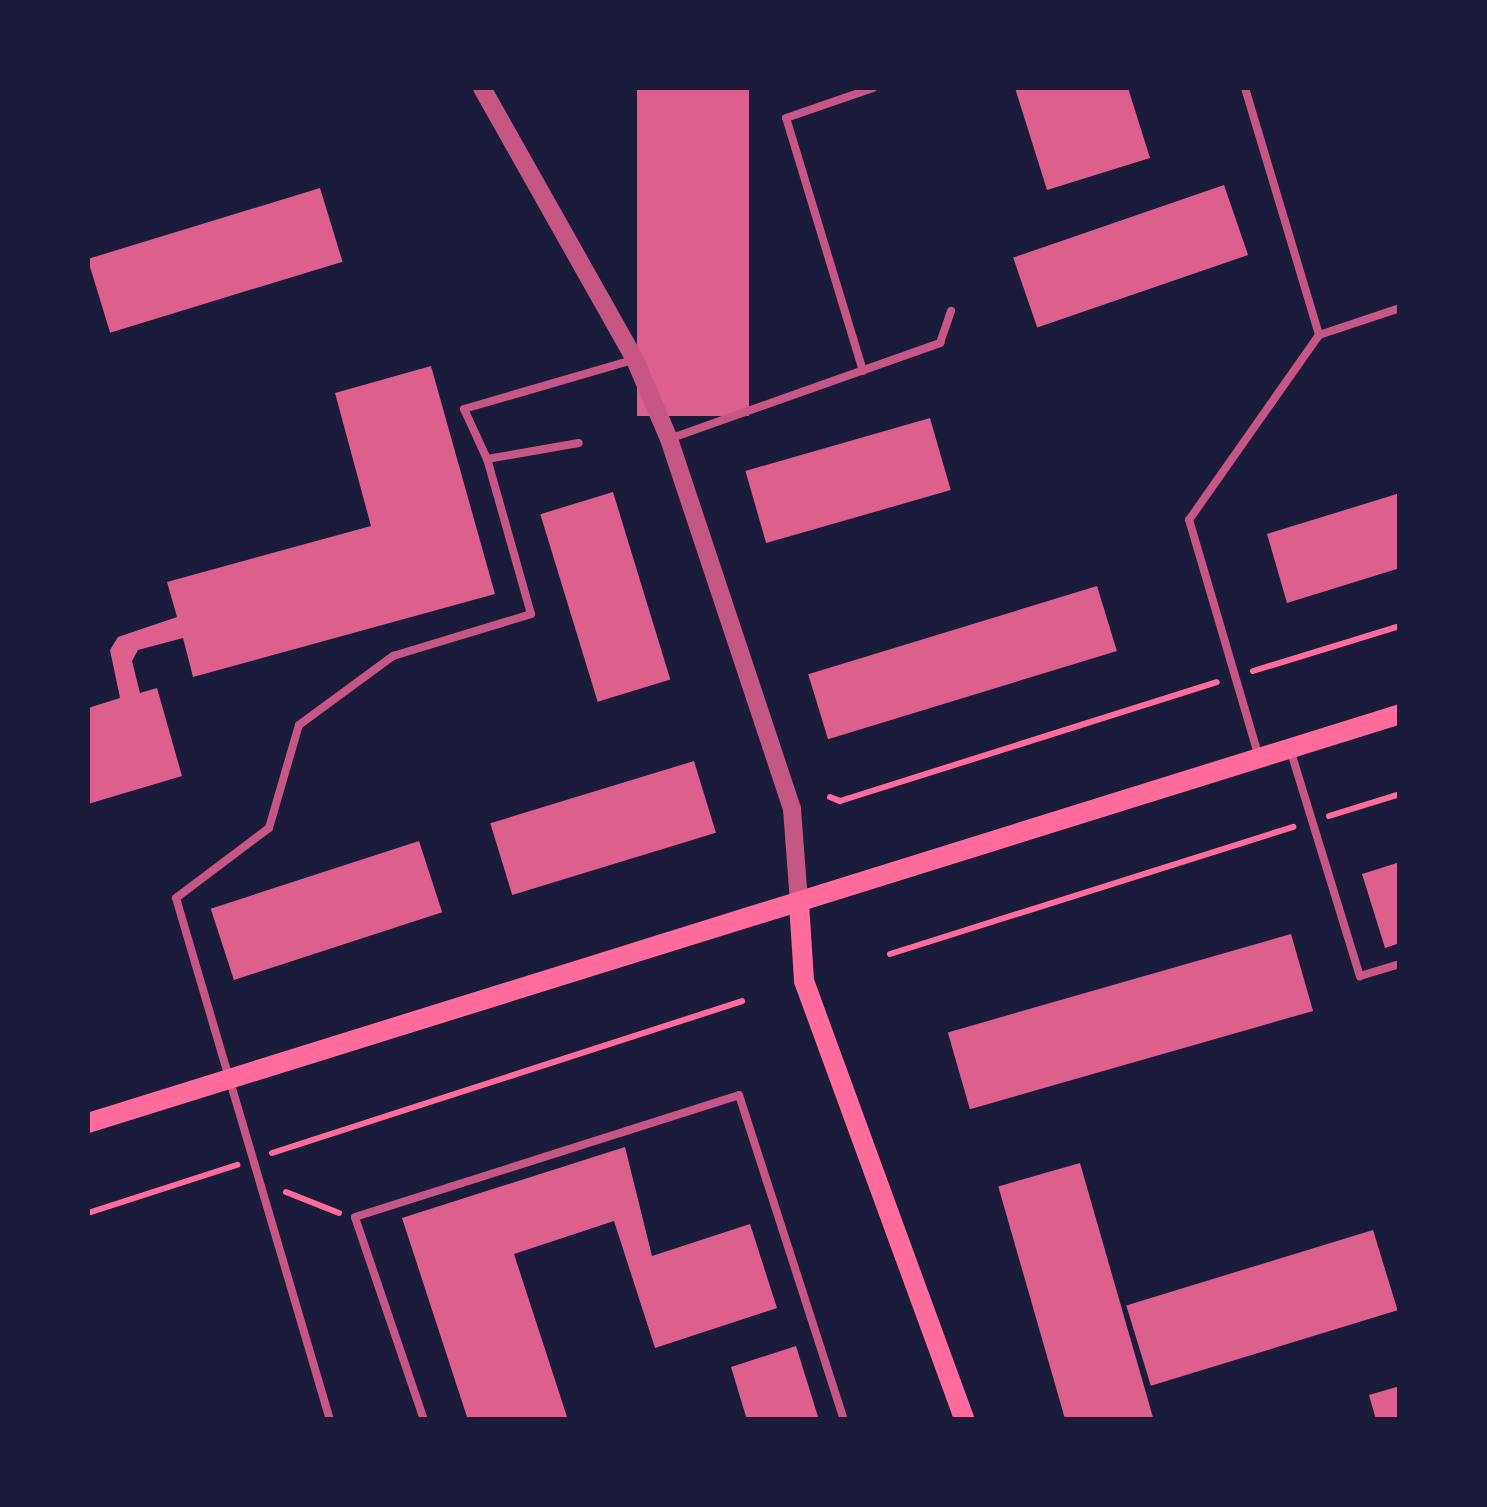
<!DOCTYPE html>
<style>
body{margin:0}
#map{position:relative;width:1487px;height:1507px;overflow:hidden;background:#1b1b3a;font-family:"Source Sans 3",sans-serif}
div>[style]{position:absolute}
.building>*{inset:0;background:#dd5f8e;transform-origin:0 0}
.path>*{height:6px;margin:-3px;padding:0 3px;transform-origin:3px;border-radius:3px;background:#ff6b9d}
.service>*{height:8px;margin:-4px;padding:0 4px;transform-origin:4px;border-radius:4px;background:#c65784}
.tertiary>*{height:18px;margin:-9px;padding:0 9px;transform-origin:9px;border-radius:9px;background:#c65784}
.secondary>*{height:20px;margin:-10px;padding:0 10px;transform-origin:10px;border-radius:10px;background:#ff6b9d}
span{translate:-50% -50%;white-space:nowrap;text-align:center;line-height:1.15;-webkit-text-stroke:8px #1b1b3a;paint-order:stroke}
.frame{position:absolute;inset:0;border:90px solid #1b1b3a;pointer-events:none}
</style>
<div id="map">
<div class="building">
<div style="left:637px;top:88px;width:112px;height:328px"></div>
<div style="clip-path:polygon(1015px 88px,1128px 88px,1150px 158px,1047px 190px)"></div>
<div style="left:1224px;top:185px;width:74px;height:223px;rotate:71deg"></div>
<div style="left:320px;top:188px;width:77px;height:243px;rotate:73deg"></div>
<div style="clip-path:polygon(431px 366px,495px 594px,193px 677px,183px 638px,138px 650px,132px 661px,140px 693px,157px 688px,182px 776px,88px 804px,88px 708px,120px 698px,110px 650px,118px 637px,177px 617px,167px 582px,371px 526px,335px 393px)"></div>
<div style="left:930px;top:418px;width:75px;height:192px;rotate:74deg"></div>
<div style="left:613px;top:492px;width:196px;height:76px;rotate:73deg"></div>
<div style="clip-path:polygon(1400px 493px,1400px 568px,1287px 603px,1267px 534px)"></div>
<div style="left:1097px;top:586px;width:68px;height:302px;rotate:73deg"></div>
<div style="left:694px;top:761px;width:75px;height:213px;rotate:73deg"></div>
<div style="left:419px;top:841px;width:75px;height:219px;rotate:72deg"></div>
<div style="clip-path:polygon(1400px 862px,1400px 943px,1385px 948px,1362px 874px)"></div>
<div style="left:1291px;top:934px;width:80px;height:357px;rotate:74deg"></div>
<div style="clip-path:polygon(625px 1147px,652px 1256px,750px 1224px,777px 1308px,655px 1348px,614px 1221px,514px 1254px,568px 1420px,468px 1420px,402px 1218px)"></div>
<div style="left:1080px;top:1163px;width:268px;height:85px;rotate:74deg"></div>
<div style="left:1373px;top:1230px;width:84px;height:258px;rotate:73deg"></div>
<div style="clip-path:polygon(796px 1346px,819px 1420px,747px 1420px,731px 1367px)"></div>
<div style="clip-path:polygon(1400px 1386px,1400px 1420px,1376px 1420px,1369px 1395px)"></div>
</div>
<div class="path">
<div style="left:1253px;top:671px;width:154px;rotate:-17deg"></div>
<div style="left:830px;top:797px;width:11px;rotate:22deg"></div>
<div style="left:840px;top:801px;width:395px;rotate:-17.5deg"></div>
<div style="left:1329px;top:816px;width:74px;rotate:-17.2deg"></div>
<div style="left:890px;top:954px;width:423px;rotate:-17.5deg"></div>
<div style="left:272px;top:1153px;width:494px;rotate:-17.9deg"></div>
<div style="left:286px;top:1192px;width:57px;rotate:21.6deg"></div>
<div style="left:88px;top:1213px;width:157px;rotate:-17.9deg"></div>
</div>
<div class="service">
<div style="left:1245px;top:88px;width:258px;rotate:73.3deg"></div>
<div style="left:863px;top:371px;width:264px;rotate:-106.9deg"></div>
<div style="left:786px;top:118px;width:92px;rotate:-19deg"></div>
<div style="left:669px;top:439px;width:288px;rotate:-19.5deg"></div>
<div style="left:940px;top:343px;width:34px;rotate:-71deg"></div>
<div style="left:487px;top:459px;width:93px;rotate:-9.9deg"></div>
<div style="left:1290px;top:749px;width:238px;rotate:72.9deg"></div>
<div style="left:1360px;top:976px;width:42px;rotate:-16.7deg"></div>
<div style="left:1258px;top:754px;width:244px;rotate:-106.4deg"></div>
<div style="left:1189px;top:520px;width:226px;rotate:-54.9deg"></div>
<div style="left:1319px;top:335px;width:85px;rotate:-18.4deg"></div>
<div style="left:330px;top:1420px;width:544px;rotate:-106.44deg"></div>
<div style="left:176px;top:898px;width:116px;rotate:-37deg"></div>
<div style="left:269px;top:828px;width:107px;rotate:-73.8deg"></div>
<div style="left:299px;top:725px;width:117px;rotate:-36.3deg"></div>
<div style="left:393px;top:656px;width:144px;rotate:-16.9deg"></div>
<div style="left:531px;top:614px;width:161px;rotate:-105.8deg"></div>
<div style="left:487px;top:459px;width:55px;rotate:-114.7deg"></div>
<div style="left:464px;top:409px;width:176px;rotate:-16.2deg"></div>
<div style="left:424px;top:1420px;width:214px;rotate:-108.8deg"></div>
<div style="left:355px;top:1217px;width:403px;rotate:-17.6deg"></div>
<div style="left:739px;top:1095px;width:342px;rotate:72.1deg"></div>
</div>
<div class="tertiary">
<div style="left:482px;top:88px;width:312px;rotate:60.6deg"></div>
<div style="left:635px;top:360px;width:86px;rotate:66.7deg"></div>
<div style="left:669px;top:439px;width:390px;rotate:71.6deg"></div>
<div style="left:792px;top:809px;width:94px;rotate:85.7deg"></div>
</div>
<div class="secondary">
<div style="left:799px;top:903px;width:78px;rotate:86.3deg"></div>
<div style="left:804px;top:981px;width:468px;rotate:69.9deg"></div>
<div style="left:88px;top:1123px;width:1374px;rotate:-17.31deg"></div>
</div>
<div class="frame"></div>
</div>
